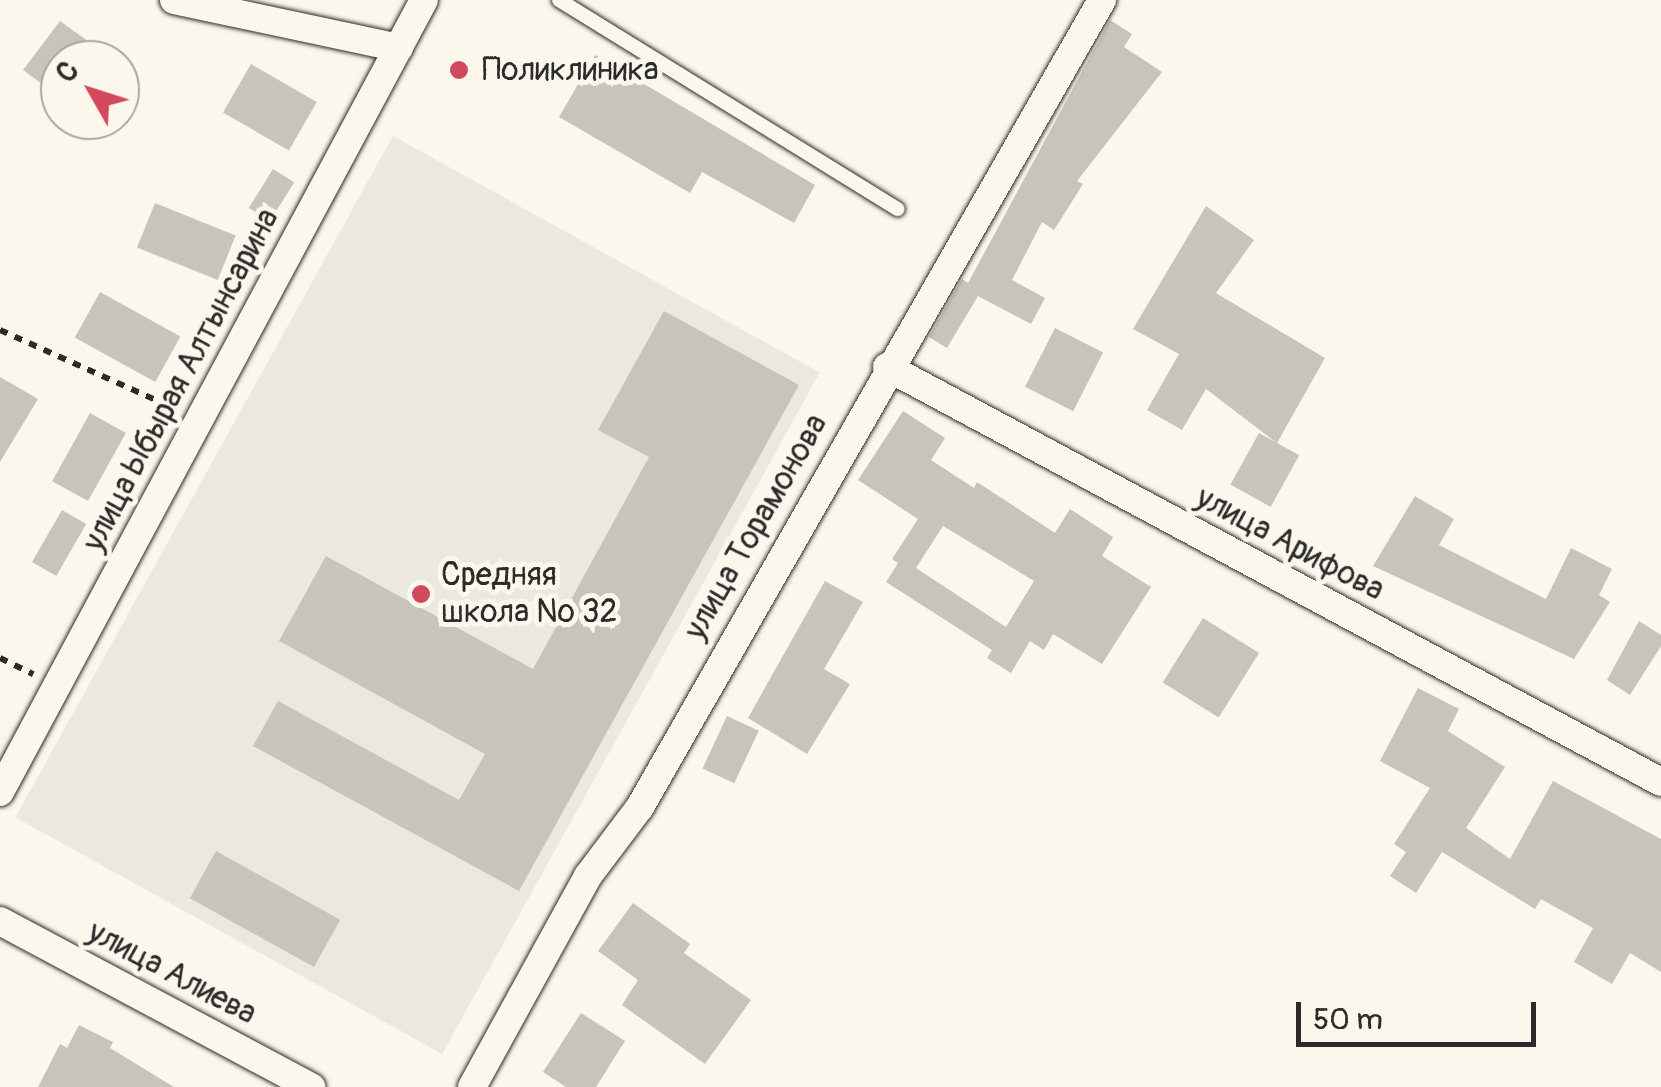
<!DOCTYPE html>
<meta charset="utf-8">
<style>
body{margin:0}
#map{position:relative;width:1661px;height:1087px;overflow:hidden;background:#fbf7ec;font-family:Pangolin,sans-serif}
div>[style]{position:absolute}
.built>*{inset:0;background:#ebe8de;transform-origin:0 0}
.building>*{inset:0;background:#c7c4bc;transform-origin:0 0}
.path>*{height:6px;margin-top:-3px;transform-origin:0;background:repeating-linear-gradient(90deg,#2b2b2b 0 8px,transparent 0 16px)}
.roads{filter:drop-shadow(0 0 2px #2b2b2b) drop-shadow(0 0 2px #2b2b2b)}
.lane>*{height:14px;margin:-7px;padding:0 7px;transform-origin:7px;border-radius:7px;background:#fbf7ec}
.street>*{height:28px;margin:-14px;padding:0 14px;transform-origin:14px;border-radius:14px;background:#fbf7ec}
.dots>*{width:28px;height:28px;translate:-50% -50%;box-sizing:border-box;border:5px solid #fbf7ec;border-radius:50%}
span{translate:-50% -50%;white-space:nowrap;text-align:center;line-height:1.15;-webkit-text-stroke:10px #fbf7ec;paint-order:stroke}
.poi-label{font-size:32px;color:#2b2b2b}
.left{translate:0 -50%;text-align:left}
.street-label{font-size:32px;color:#2b2b2b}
.north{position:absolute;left:40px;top:40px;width:100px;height:100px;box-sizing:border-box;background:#fbf7ec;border:2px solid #a8a59f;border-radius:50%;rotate:309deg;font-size:28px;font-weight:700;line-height:40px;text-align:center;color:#2b2b2b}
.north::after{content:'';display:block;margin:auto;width:35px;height:45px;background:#d1495b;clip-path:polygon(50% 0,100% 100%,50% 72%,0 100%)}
.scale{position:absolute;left:1296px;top:1002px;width:240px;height:45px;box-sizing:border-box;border:5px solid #2b2b2b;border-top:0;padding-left:12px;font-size:30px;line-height:35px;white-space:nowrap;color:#2b2b2b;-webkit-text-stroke:8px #fbf7ec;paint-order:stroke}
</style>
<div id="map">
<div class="built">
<div style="left:393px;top:136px;width:488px;height:779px;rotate:29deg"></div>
</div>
<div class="building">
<div style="clip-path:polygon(1110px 20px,1132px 34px,1124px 47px,1162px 72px,1077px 181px,1083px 184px,1054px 230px,1042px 222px,1012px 280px,1045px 298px,1031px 324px,978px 296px,947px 348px,929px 337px,962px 279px,968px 283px)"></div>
<div style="clip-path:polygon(60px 21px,89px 42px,76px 60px,60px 60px,60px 97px,23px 70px)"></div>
<div style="clip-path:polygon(595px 55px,815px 185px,794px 223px,702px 172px,690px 193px,559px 117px)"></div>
<div style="left:251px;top:64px;width:76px;height:56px;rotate:30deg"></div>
<div style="left:273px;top:169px;width:25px;height:46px;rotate:32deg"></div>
<div style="left:155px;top:203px;width:87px;height:48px;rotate:22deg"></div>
<div style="clip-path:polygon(1206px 206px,1254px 240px,1216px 293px,1325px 358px,1277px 443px,1206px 389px,1182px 430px,1147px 410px,1179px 354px,1133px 329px)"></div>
<div style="left:100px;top:292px;width:92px;height:52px;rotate:29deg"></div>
<div style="clip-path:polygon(664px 311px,799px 385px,519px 891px,253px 746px,278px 701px,459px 800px,485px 754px,279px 641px,326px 556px,533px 669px,649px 457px,598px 430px)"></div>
<div style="left:1055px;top:328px;width:54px;height:66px;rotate:27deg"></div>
<div style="clip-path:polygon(0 377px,38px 399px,0 462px)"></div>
<div style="clip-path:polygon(evenodd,903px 411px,945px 438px,931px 460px,974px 488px,977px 482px,1055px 533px,1070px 509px,1113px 537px,1102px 556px,1151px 587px,1102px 664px,1053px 634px,1044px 650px,1030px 641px,1011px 673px,987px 658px,992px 650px,886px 582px,898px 563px,892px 559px,918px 519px,858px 480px,903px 411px,943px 526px,1034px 581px,1006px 627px,916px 568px,943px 526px)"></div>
<div style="left:90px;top:413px;width:41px;height:78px;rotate:29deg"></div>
<div style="left:1259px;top:433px;width:46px;height:59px;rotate:29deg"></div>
<div style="clip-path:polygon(1415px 496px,1454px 519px,1439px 545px,1546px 599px,1571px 548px,1612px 569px,1599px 595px,1610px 602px,1574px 659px,1373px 566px)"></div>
<div style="left:62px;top:510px;width:28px;height:60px;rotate:30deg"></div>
<div style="clip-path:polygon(825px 581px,863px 602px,824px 669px,850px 684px,807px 754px,748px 718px)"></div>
<div style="left:1203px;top:618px;width:66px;height:76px;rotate:32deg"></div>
<div style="clip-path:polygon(1639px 621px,1661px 635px,1661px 646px,1630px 695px,1607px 680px)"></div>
<div style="clip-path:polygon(1418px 688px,1459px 709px,1448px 731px,1505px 767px,1466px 828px,1510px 859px,1553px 781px,1661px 839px,1661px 972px,1630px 953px,1612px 984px,1574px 962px,1593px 928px,1541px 899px,1535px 909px,1442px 852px,1416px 893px,1390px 876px,1406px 852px,1394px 844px,1430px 788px,1380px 761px)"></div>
<div style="left:727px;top:716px;width:35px;height:58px;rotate:25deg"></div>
<div style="left:216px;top:851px;width:142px;height:54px;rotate:29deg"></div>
<div style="clip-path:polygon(633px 903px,690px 944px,684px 953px,751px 1000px,705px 1064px,622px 1005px,638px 980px,598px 951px)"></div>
<div style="clip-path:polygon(581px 1013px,625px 1041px,596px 1087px,566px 1087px,543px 1072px)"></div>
<div style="clip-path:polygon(79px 1025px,113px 1042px,110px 1048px,174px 1087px,38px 1087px,60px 1044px,67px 1048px)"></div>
</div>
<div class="path">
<div style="left:0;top:330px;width:193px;rotate:24.2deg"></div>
<div style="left:0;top:658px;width:37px;rotate:26deg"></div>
</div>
<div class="roads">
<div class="lane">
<div style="left:559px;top:0;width:398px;rotate:31.7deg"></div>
</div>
<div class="street">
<div style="left:174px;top:0;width:230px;rotate:12deg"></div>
<div style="left:887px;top:367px;width:878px;rotate:28.2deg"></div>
<div style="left:0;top:792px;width:898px;rotate:-61.84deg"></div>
<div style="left:0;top:921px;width:353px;rotate:28.1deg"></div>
<div style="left:472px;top:1087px;width:241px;rotate:-61.2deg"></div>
<div style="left:588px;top:876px;width:86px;rotate:-53deg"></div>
<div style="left:640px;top:807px;width:930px;rotate:-60.21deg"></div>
</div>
</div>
<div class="dots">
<div style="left:459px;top:70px;background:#d1495b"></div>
<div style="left:421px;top:594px;background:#d1495b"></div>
</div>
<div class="poi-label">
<span class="left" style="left:482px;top:70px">Поликлиника</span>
<span class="left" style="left:441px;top:594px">Средняя<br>школа № 32</span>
</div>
<div class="street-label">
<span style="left:181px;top:380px;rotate:-62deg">улица Ыбырая Алтынсарина</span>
<span style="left:756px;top:527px;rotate:-60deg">улица Торамонова</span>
<span style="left:1290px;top:544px;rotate:28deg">улица Арифова</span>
<span style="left:172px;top:973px;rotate:28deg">улица Алиева</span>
</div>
<div class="north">С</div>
<div class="scale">50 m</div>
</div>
